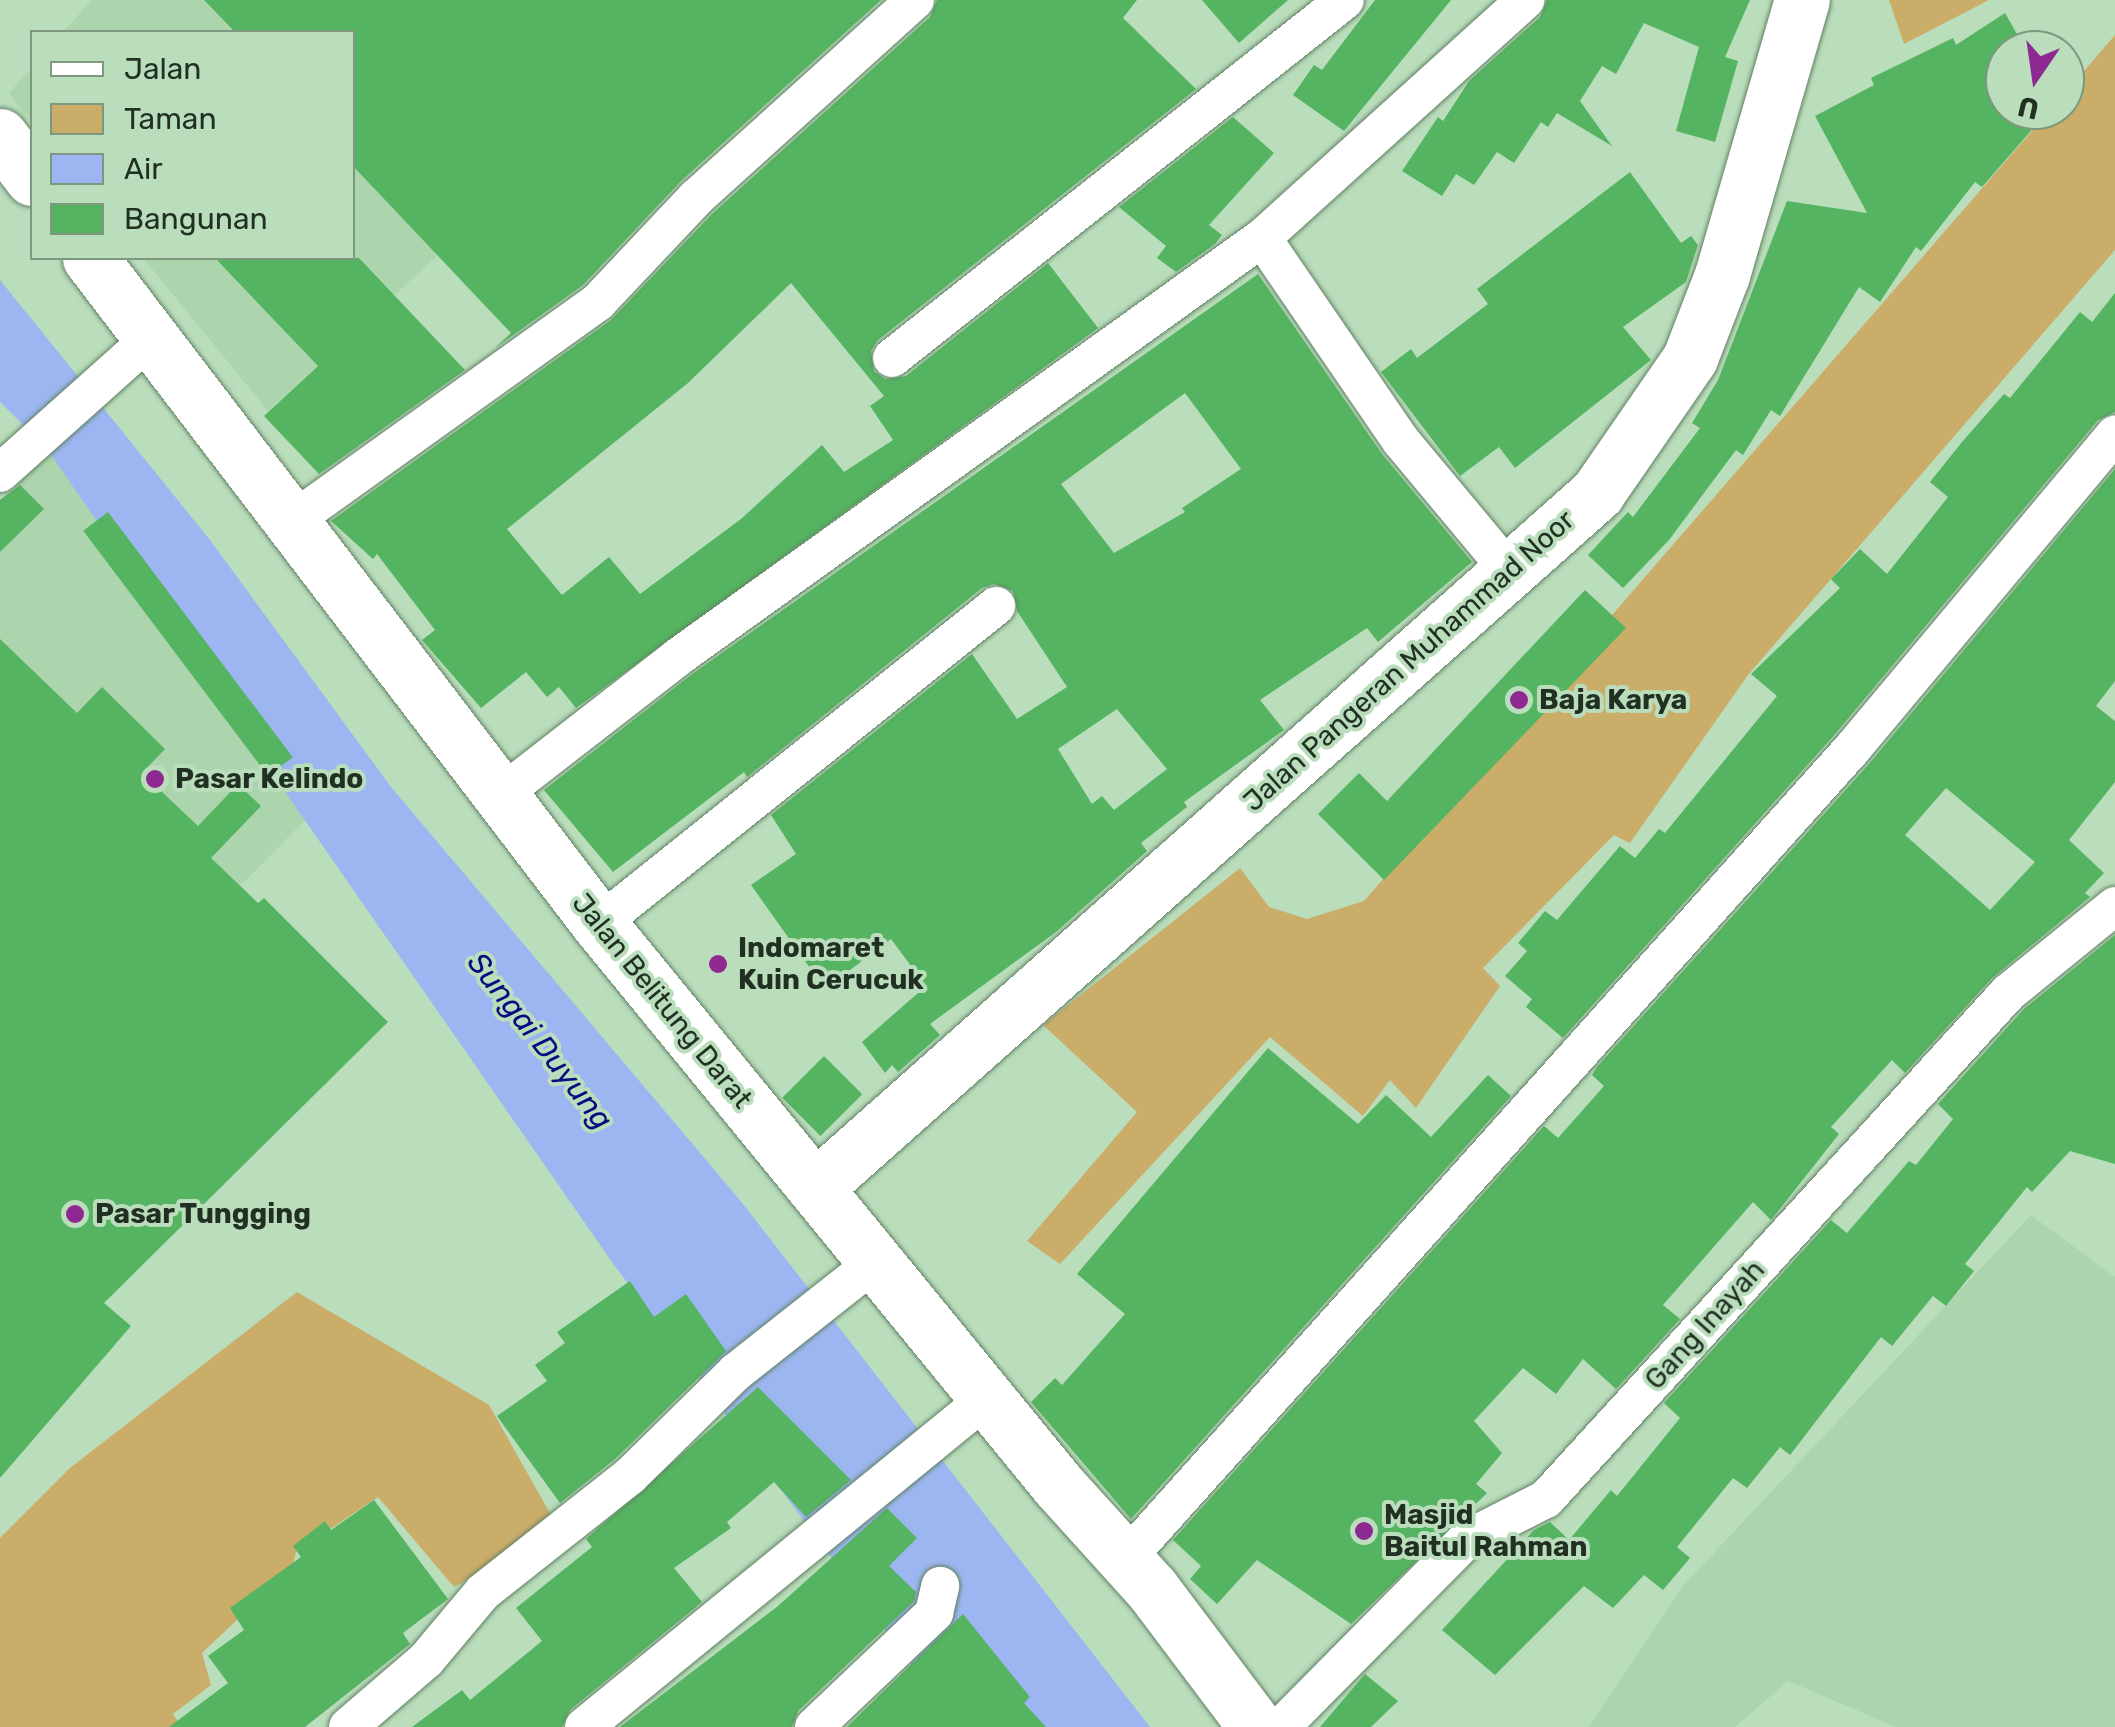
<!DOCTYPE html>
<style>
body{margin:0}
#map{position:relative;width:2115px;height:1727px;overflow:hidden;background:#baddbc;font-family:Rubik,sans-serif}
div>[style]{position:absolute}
.built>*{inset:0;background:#acd5ae}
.green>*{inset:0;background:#cbad6a}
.water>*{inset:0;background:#9db6f1}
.building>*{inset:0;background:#55b461;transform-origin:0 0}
.roads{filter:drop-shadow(0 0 2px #618163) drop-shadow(0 0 2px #618163)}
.minor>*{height:38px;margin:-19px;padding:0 19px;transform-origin:19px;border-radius:19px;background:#fff}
.secondary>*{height:55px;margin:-27.5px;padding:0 27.5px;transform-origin:27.5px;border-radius:27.5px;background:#fff}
.primary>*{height:55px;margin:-27.5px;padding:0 27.5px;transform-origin:27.5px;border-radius:27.5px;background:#fff}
.dots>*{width:28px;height:28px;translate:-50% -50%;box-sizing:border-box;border:5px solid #baddbc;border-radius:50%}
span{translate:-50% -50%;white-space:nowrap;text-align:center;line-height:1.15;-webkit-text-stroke:8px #baddbc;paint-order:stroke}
.street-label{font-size:28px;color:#223023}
.poi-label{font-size:28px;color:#223023;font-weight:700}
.left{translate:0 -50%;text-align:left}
.water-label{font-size:30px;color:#080a7f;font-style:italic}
.legend{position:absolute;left:30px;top:30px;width:325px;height:230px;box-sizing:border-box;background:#baddbc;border:2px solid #7d987f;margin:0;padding:12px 18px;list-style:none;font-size:30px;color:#223023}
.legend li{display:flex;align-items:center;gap:20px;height:50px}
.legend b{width:50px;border:2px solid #7d987f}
.north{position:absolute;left:1985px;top:30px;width:100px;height:100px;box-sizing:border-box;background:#baddbc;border:2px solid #7d987f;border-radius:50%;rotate:193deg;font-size:28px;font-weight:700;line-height:40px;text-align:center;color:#223023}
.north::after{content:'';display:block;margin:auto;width:35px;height:45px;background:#8d2990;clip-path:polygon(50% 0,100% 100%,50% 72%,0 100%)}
</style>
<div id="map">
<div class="built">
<div style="clip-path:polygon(92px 0,716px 0,268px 411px,143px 258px,352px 258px,352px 32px,63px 32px)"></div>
<div style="clip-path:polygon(32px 67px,32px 122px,9px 93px)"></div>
<div style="clip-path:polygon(58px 444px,325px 800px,0 1128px,0 500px)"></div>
<div style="clip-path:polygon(2031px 1215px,2115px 1277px,2115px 1727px,1896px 1727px,1788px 1681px,1735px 1727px,1589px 1727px,1683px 1586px)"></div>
</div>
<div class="green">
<div style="clip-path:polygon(1889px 0,1989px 0,1904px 44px)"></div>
<div style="clip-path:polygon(2115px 35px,2115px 250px,1748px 675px,1630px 843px,1614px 835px,1483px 968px,1500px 986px,1416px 1108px,1390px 1080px,1363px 1116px,1270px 1037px,1060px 1264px,1027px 1241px,1137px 1112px,1043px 1025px,1240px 868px,1269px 907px,1307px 919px,1364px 901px,2050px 110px,2065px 110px,2065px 93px)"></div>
<div style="clip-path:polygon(297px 1292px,489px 1405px,559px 1529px,454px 1587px,378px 1497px,296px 1552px,292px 1568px,202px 1653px,211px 1685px,173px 1714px,181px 1727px,0 1727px,0 1538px,70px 1468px)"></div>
</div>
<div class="water">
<div style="clip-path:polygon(0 280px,210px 540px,391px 787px,739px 1199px,1150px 1727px,957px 1727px,612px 1262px,44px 445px,0 402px)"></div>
</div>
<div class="building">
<div style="clip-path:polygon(204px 0,881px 0,681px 181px,583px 285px,495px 348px,511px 333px,352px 165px,352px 32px,235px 32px)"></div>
<div style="clip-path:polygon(evenodd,937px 0,1137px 0,1123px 18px,1196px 89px,878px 340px,871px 351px,874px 371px,885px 379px,906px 376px,1048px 263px,1098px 328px,576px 708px,559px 687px,547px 697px,526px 672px,481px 708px,422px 640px,435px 630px,377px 554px,373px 559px,331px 521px,611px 320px,712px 214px,930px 17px,937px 0,791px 283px,884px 396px,870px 406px,893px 440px,844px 472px,822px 445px,741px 519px,640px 594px,609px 557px,562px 595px,507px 529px,688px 383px,791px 283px)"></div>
<div style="clip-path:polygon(1202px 0,1288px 0,1239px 43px)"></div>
<div style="clip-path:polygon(1375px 0,1451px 0,1344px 131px,1293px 95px,1314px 65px,1322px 70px)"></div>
<div style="clip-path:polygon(1547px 0,1750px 0,1725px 57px,1738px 61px,1715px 142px,1676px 131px,1699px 47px,1644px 23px,1616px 74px,1602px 66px,1580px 101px,1612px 146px,1557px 113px,1548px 127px,1541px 122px,1514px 163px,1497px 152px,1474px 185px,1456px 174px,1442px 196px,1402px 171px,1438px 117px,1443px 121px,1469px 81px,1540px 17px)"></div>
<div style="clip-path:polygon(2005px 13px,2026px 50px,2005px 50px,2005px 110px,2049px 110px,1982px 187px,1975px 182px,1921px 251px,1916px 247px,1880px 302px,1859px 287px,1780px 416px,1771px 410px,1743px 455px,1736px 450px,1669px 540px,1623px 588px,1588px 555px,1628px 512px,1633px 517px,1700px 428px,1692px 423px,1718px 380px,1787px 201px,1867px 213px,1815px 116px,1874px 85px,1871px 78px,1953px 38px,1956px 45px)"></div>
<div style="clip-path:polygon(1233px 117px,1274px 153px,1209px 225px,1222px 235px,1215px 244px,1176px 272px,1157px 258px,1166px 246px,1119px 207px)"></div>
<div style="clip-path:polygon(1630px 172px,1681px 243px,1691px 236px,1698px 245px,1686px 282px,1623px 327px,1651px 360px,1515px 468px,1499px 447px,1460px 476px,1381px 372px,1411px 349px,1417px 358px,1488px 304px,1477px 289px)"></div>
<div style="clip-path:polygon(215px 258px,359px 258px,465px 370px,319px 474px,264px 416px,318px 366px)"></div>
<div style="clip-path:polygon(evenodd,1258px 274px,1382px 454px,1472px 562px,1378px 642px,1367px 628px,1260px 700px,1284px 730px,1184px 802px,1187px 807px,1141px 843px,1147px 851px,1056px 932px,930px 1024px,940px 1035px,898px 1072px,892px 1065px,885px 1073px,862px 1042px,926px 986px,891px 939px,825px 989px,751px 885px,796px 854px,771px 815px,972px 654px,1017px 719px,1067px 687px,1017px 611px,1013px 591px,994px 584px,982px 588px,747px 777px,744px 772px,613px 872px,544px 790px,691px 675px,1258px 274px,1185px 393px,1241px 469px,1182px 508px,1185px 512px,1114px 553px,1061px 484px,1185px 393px,1258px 274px,1117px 709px,1167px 769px,1114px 810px,1102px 796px,1092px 804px,1058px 749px,1117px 709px)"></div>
<div style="clip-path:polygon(2115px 293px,2115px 412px,2098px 420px,1835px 734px,1563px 1038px,1526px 1007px,1532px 999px,1505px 976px,1527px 951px,1518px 943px,1545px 911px,1557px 920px,1620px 846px,1635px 858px,1659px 829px,1665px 833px,1777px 696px,1751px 674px,1840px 588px,1831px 579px,1860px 549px,1887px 574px,1948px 497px,1930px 482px,1962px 442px,2004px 394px,2010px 398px,2080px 312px,2092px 322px)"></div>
<div style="clip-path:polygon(evenodd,2115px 469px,2115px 681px,2096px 706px,2115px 721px,2115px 782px,2069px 840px,2104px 873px,2085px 893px,2090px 897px,1992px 978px,1905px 1073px,1892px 1060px,1831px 1127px,1839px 1134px,1771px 1220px,1753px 1202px,1663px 1305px,1680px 1319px,1616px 1389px,1583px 1359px,1556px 1394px,1523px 1368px,1474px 1421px,1502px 1453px,1476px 1484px,1487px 1493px,1351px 1624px,1257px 1560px,1217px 1604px,1190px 1579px,1201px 1566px,1173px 1540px,1544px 1126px,1558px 1138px,1604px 1086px,1592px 1075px,1597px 1067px,1869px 764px,2115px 469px,1946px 788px,2035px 862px,1990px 910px,1905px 835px,1946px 788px)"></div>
<div style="clip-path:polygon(20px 485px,44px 509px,0 552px,0 500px)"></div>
<div style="left:108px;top:512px;width:307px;height:31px;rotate:53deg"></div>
<div style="clip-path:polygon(1585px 590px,1626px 628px,1384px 880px,1318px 814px,1359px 773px,1387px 801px)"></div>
<div style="clip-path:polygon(0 639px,77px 713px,102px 687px,165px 749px,142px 773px,198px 826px,238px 784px,261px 806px,211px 858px,258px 903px,264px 898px,388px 1022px,104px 1303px,131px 1326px,0 1478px)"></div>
<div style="clip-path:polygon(2115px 935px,2115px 1164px,2070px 1151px,2032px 1192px,2027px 1187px,1965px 1264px,1974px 1271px,1946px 1306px,1933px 1296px,1892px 1346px,1881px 1337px,1790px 1455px,1780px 1447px,1747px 1488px,1733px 1478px,1677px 1547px,1690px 1558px,1663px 1590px,1644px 1575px,1613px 1608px,1584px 1586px,1495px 1675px,1442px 1630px,1534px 1530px,1550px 1522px,1569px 1540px,1611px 1490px,1617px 1496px,1680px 1418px,1664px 1403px,1831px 1220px,1847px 1233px,1909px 1161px,1916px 1165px,1953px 1119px,1938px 1104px,2024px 1009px)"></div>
<div style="clip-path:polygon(1268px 1048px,1358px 1124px,1386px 1095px,1431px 1137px,1488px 1075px,1511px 1096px,1131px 1519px,1031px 1402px,1055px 1378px,1062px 1385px,1125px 1314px,1077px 1274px)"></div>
<div style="left:824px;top:1056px;width:54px;height:59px;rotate:45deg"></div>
<div style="clip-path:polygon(630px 1281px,654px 1317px,686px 1294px,726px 1351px,615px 1459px,560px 1503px,497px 1416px,547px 1381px,535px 1365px,565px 1343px,557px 1332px)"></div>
<div style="clip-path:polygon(758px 1387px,851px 1480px,806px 1517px,774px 1482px,727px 1522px,731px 1528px,674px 1568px,702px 1602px,570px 1710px,562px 1727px,412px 1727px,462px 1690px,470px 1700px,542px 1641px,516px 1608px,592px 1547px,586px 1539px)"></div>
<div style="clip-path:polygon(374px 1500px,448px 1599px,403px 1633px,410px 1644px,305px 1727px,169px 1727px,228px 1683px,208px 1656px,244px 1630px,230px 1608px,301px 1557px,293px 1546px,325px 1521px,331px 1530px)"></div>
<div style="clip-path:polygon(887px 1508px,917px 1538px,889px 1566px,916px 1592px,914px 1601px,798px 1711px,792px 1727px,620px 1727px,778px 1606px)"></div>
<div style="clip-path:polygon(963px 1614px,1030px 1697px,1024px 1703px,1046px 1727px,847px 1727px)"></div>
<div style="clip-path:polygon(1365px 1674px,1398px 1701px,1371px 1727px,1320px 1727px)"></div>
</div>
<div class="roads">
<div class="minor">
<div style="left:1262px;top:238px;width:246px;rotate:55.6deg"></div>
<div style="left:1401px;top:441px;width:173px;rotate:50.2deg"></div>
<div style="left:892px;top:358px;width:577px;rotate:-38.32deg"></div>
<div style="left:0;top:473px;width:205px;rotate:-41.8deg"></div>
<div style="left:295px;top:519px;width:373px;rotate:-35.6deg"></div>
<div style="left:598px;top:302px;width:143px;rotate:-46.7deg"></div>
<div style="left:696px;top:198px;width:295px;rotate:-42.1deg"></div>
<div style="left:499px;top:796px;width:227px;rotate:-37.8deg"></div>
<div style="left:678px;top:657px;width:719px;rotate:-35.66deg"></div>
<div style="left:1262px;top:238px;width:355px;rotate:-42.1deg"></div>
<div style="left:599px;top:924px;width:509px;rotate:-38.69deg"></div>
<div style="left:1126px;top:1559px;width:1088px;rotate:-48.13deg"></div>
<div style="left:1852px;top:749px;width:410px;rotate:-50.1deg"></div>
<div style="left:348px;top:1727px;width:103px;rotate:-40.7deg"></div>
<div style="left:426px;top:1660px;width:89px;rotate:-50deg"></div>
<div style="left:483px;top:1592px;width:187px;rotate:-38.3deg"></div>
<div style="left:630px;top:1476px;width:148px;rotate:-44.5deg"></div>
<div style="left:736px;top:1372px;width:182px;rotate:-38.3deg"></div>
<div style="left:584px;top:1727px;width:520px;rotate:-39.23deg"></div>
<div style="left:814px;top:1727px;width:166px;rotate:-43.5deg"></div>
<div style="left:934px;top:1613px;width:28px;rotate:-77deg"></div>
<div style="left:1281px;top:1727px;width:264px;rotate:-45.3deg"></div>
<div style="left:1467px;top:1539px;width:89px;rotate:-26.9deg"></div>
<div style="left:1546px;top:1499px;width:685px;rotate:-47.6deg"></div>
<div style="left:2008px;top:993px;width:138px;rotate:-39.1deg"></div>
</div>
<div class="secondary">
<div style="left:816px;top:1187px;width:1045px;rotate:-41.62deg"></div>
<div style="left:1597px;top:493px;width:164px;rotate:-55.4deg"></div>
<div style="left:1690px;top:358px;width:89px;rotate:-68.9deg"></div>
<div style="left:1722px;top:275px;width:286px;rotate:-73.8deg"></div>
</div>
<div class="primary">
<div style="left:0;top:136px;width:53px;rotate:52.7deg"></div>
<div style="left:90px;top:258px;width:838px;rotate:52.61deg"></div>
<div style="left:599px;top:924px;width:725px;rotate:50.71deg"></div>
<div style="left:1058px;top:1485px;width:140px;rotate:47.9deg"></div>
<div style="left:1152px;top:1589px;width:173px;rotate:53deg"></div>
</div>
</div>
<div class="dots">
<div style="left:1519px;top:700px;background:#8d2990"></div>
<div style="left:155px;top:779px;background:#8d2990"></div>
<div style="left:718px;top:964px;background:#8d2990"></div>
<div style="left:75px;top:1214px;background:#8d2990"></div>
<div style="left:1364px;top:1531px;background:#8d2990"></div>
</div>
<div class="street-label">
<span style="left:1409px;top:661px;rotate:-42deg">Jalan Pangeran Muhammad Noor</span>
<span style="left:662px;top:1001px;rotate:51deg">Jalan Belitung Darat</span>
<span style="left:1705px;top:1325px;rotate:-48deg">Gang Inayah</span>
</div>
<div class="poi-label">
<span class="left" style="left:1539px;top:700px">Baja Karya</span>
<span class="left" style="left:175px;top:779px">Pasar Kelindo</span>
<span class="left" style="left:738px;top:964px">Indomaret<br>Kuin Cerucuk</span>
<span class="left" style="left:95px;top:1214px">Pasar Tungging</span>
<span class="left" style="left:1384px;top:1531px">Masjid<br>Baitul Rahman</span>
</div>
<div class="water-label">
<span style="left:540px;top:1041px;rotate:52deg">Sungai Duyung</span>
</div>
<ul class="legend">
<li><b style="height:12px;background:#fff"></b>Jalan</li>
<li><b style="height:28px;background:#cbad6a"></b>Taman</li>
<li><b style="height:28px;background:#9db6f1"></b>Air</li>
<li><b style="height:28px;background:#55b461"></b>Bangunan</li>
</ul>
<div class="north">U</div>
</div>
